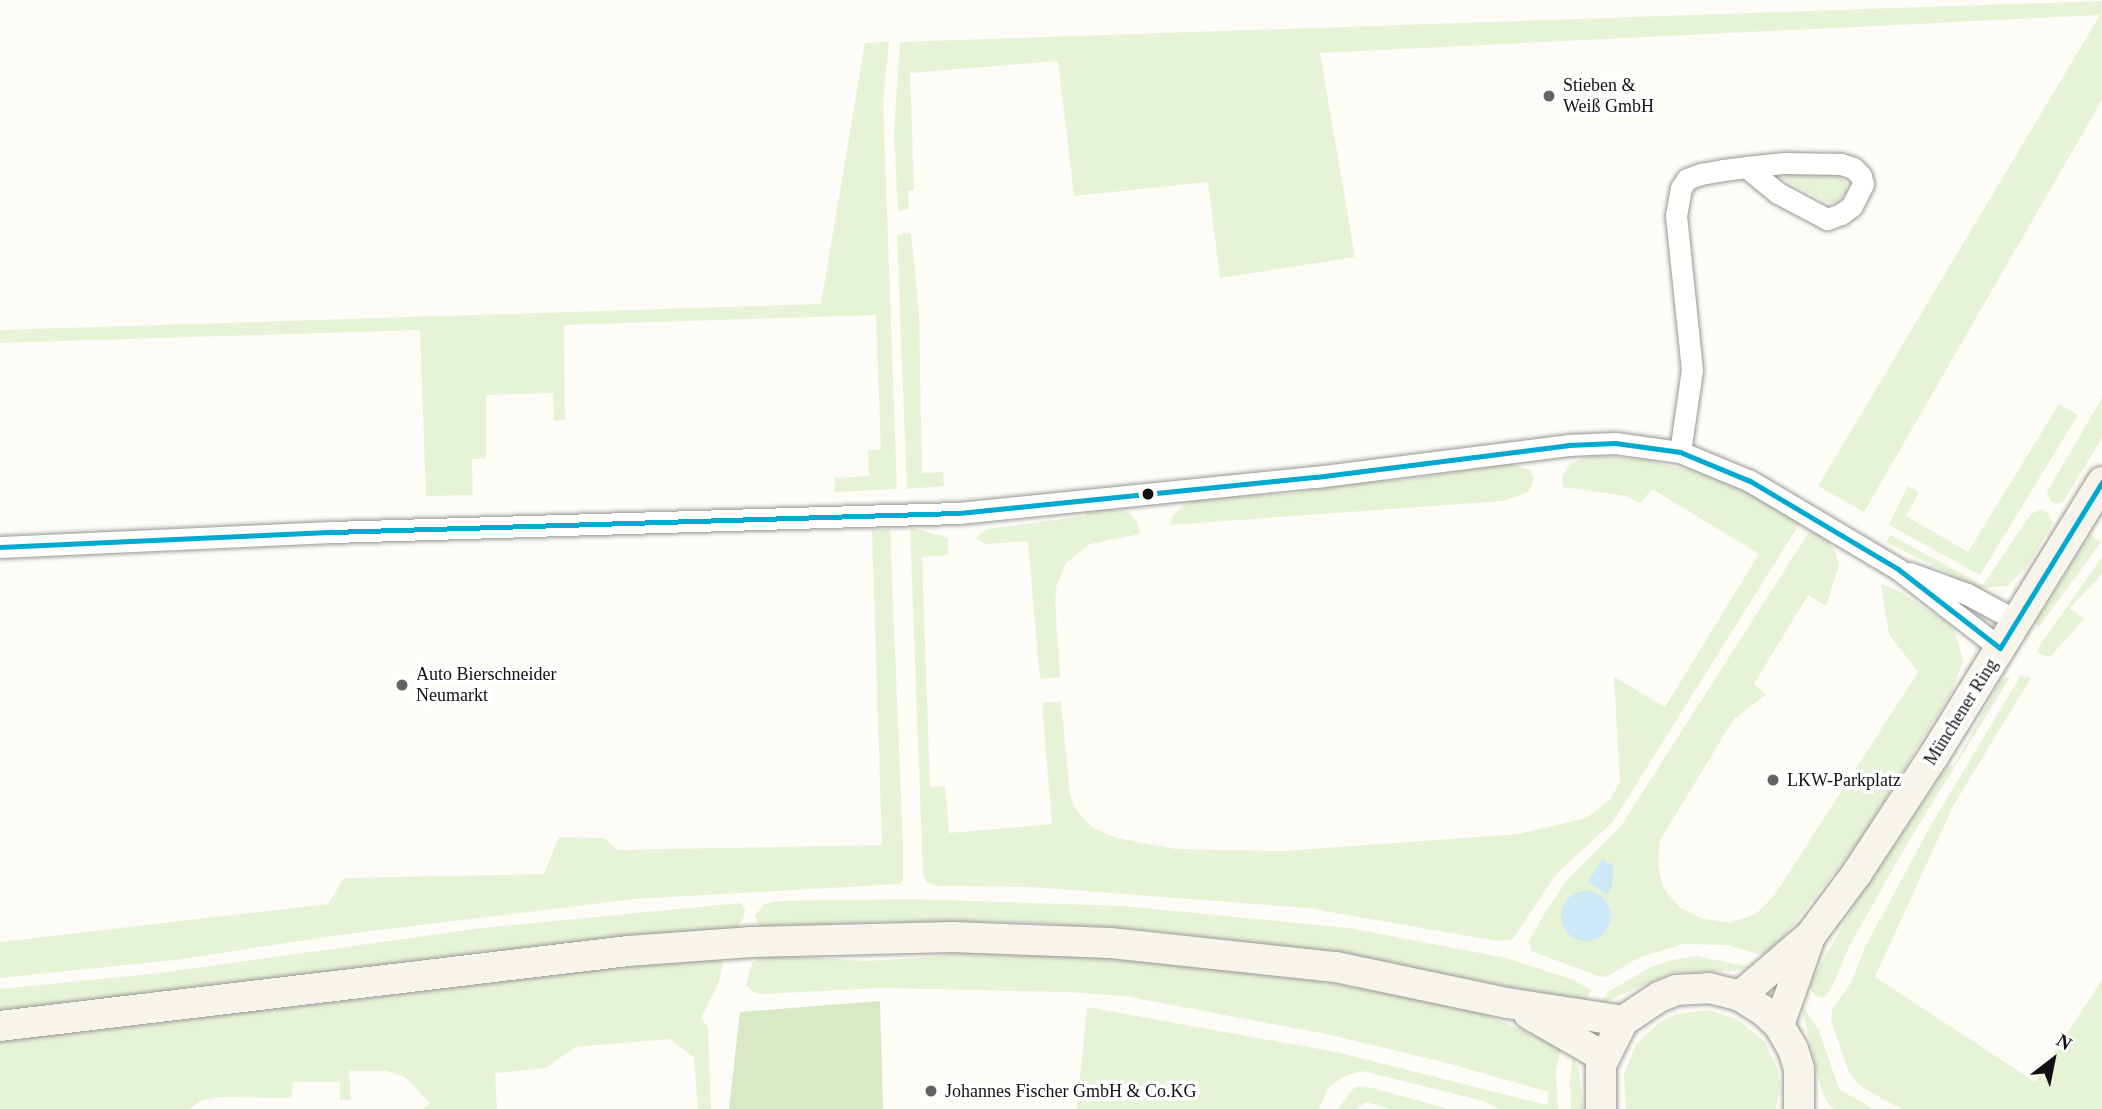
<!DOCTYPE html>
<meta charset="utf-8">
<style>
body{margin:0}
#map{position:relative;width:2102px;height:1109px;overflow:hidden;background:#fdfcf7;font-family:"Times New Roman",serif}
div>[style]{position:absolute}
.green>*{inset:0;background:#e7f3d7}
.forest>*{inset:0;background:#d8eac5}
.water>*{inset:0;background:#cde8f7}
.round{border-radius:50%}
.roads{filter:drop-shadow(0 0 2px #979795) drop-shadow(0 0 2px #979795)}
.street>*{height:21px;margin:-10.5px;padding:0 10.5px;transform-origin:10.5px;border-radius:10.5px;background:#fffffe}
.secondary>*{height:30px;margin:-15px;padding:0 15px;transform-origin:15px;border-radius:15px;background:#f6f4eb}
.bus-1>*{height:5px;margin:-2.5px;padding:0 2.5px;transform-origin:2.5px;border-radius:2.5px;background:#00a9ce}
.dots>*{width:19px;height:19px;translate:-50% -50%;box-sizing:border-box;border:4px solid #fff;border-radius:50%}
span{translate:-50% -50%;white-space:nowrap;text-align:center;line-height:1.15;-webkit-text-stroke:7px #fff;paint-order:stroke}
.poi-label{font-size:18px;color:#111}
.left{translate:0 -50%;text-align:left}
.street-label{font-size:18px;color:#111}
.north{position:absolute;left:2018px;top:1025px;width:70px;height:70px;-webkit-text-stroke:5px #fff;paint-order:stroke;rotate:32deg;font-size:19px;font-weight:700;line-height:28px;text-align:center;color:#111}
.north::after{content:'';display:block;margin:auto;width:24px;height:32px;background:#111;clip-path:polygon(50% 0,100% 100%,50% 72%,0 100%)}
</style>
<div id="map">
<div class="green">
<div style="clip-path:polygon(2102px 1px,2102px 100px,1864px 512px,1818px 486px,2100px 15px,1320px 53px,1355px 257px,1220px 278px,1208px 182px,1074px 196px,1058px 61px,910px 73px,914px 190px,908px 191px,909px 209px,898px 211px,894px 132px,900px 42px)"></div>
<div style="clip-path:polygon(889px 42px,883px 103px,897px 489px,835px 492px,834px 478px,869px 476px,868px 450px,881px 450px,876px 315px,564px 325px,565px 420px,554px 421px,553px 393px,486px 395px,486px 458px,472px 459px,473px 495px,426px 496px,420px 330px,0 343px,0 330px,821px 304px,865px 43px)"></div>
<div style="clip-path:polygon(1787px 171px,1837px 172px,1847px 184px,1846px 193px,1837px 203px,1828px 203px,1788px 182px,1784px 178px)"></div>
<div style="clip-path:polygon(911px 233px,919px 313px,922px 473px,943px 472px,944px 486px,907px 489px,897px 235px)"></div>
<div style="clip-path:polygon(2102px 398px,2102px 438px,2063px 502px,2056px 504px,2050px 500px,2047px 492px)"></div>
<div style="clip-path:polygon(2059px 404px,2078px 415px,1980px 575px,1889px 525px,1908px 486px,1919px 492px,1906px 516px,1968px 552px)"></div>
<div style="clip-path:polygon(1591px 455px,1646px 460px,1694px 471px,1748px 491px,1800px 523px,1612px 823px,1558px 872px,1513px 939px,1497px 941px,1307px 908px,1031px 887px,936px 886px,927px 882px,923px 874px,910px 527px,948px 538px,948px 555px,922px 557px,930px 787px,945px 786px,949px 833px,1052px 824px,1042px 703px,1061px 701px,1070px 795px,1076px 810px,1092px 827px,1116px 838px,1176px 849px,1284px 851px,1519px 834px,1586px 818px,1610px 800px,1620px 782px,1614px 677px,1665px 707px,1759px 554px,1652px 489px,1640px 503px,1626px 496px,1563px 487px,1562px 476px,1570px 464px)"></div>
<div style="clip-path:polygon(1490px 464px,1511px 464px,1530px 470px,1534px 478px,1529px 492px,1503px 501px,1170px 525px,1173px 516px,1189px 499px,1297px 493px,1351px 480px,1403px 480px,1452px 473px)"></div>
<div style="clip-path:polygon(1085px 507px,1125px 510px,1137px 521px,1140px 534px,1090px 544px,1066px 563px,1057px 584px,1055px 600px,1060px 677px,1040px 679px,1028px 541px,985px 544px,976px 538px,987px 529px,1085px 516px)"></div>
<div style="clip-path:polygon(2041px 509px,2049px 514px,2053px 523px,2026px 568px,2007px 586px,1981px 588px,1969px 584px,1886px 542px,1890px 535px,1983px 585px,2031px 514px)"></div>
<div style="clip-path:polygon(890px 529px,903px 845px,903px 880px,900px 884px,634px 899px,340px 935px,175px 960px,0 978px,0 942px,328px 904px,344px 878px,544px 874px,559px 837px,604px 838px,617px 850px,882px 845px,872px 530px)"></div>
<div style="clip-path:polygon(1809px 532px,1818px 533px,1826px 538px,1836px 553px,1839px 566px,1826px 606px,1808px 595px,1754px 684px,1766px 695px,1734px 719px,1660px 840px,1658px 864px,1663px 888px,1679px 907px,1700px 918px,1730px 923px,1756px 914px,1774px 896px,1918px 672px,1889px 634px,1881px 584px,1899px 591px,1943px 620px,1955px 631px,1963px 661px,1952px 691px,1860px 840px,1772px 951px,1763px 955px,1726px 945px,1683px 944px,1638px 958px,1608px 976px,1601px 977px,1531px 951px,1529px 941px,1543px 916px,1567px 880px,1621px 826px)"></div>
<div style="clip-path:polygon(2090px 534px,2101px 542px,2039px 627px,2035px 624px)"></div>
<div style="clip-path:polygon(2102px 557px,2102px 574px,2070px 608px,2084px 619px,2050px 657px,2040px 654px,2037px 651px,2040px 645px)"></div>
<div style="clip-path:polygon(2021px 675px,2031px 678px,1953px 806px,1875px 977px,2035px 1082px,2102px 980px,2102px 1109px,1902px 1109px,1872px 1093px,1857px 1083px,1848px 1070px,1831px 1020px,1832px 1010px,1852px 981px,1865px 947px,1930px 827px)"></div>
<div style="clip-path:polygon(2011px 676px,1907px 844px,1850px 945px,1832px 987px,1824px 998px,1815px 996px,1809px 986px,1850px 912px,1948px 766px,1954px 765px,2001px 680px)"></div>
<div style="clip-path:polygon(912px 899px,1124px 906px,1349px 928px,1506px 958px,1574px 980px,1591px 990px,1586px 1000px,1580px 1001px,1339px 953px,1147px 930px,1023px 922px,880px 922px,765px 927px,759px 926px,755px 916px,764px 904px,777px 901px)"></div>
<div style="clip-path:polygon(740px 903px,745px 910px,744px 917px,737px 927px,728px 930px,481px 953px,0 1011px,0 989px,160px 973px,482px 928px)"></div>
<div style="clip-path:polygon(973px 949px,1043px 951px,1239px 970px,1425px 998px,1477px 1011px,1561px 1047px,1556px 1071px,1558px 1109px,1498px 1109px,1484px 1101px,1362px 1071px,1344px 1076px,1328px 1088px,1319px 1109px,1077px 1109px,1087px 1007px,1336px 1052px,1547px 1105px,1549px 1092px,1451px 1064px,1331px 1035px,1124px 996px,1068px 992px,880px 988px,763px 994px,755px 993px,746px 985px,752px 963px,765px 955px,866px 961px,934px 957px)"></div>
<div style="clip-path:polygon(1696px 956px,1751px 967px,1735px 971px,1674px 972px,1598px 1005px,1608px 992px,1651px 967px,1672px 960px)"></div>
<div style="clip-path:polygon(719px 957px,723px 961px,719px 982px,701px 1018px,708px 1028px,711px 1109px,698px 1109px,694px 1057px,670px 1039px,575px 1047px,546px 1068px,495px 1073px,497px 1109px,423px 1109px,430px 1103px,405px 1077px,387px 1071px,349px 1071px,351px 1100px,340px 1100px,340px 1082px,293px 1082px,291px 1098px,219px 1097px,200px 1101px,190px 1109px,0 1109px,0 1037px,497px 976px)"></div>
<div style="clip-path:polygon(1801px 1005px,1819px 1030px,1839px 1089px,1873px 1109px,1835px 1109px,1828px 1103px,1822px 1092px)"></div>
<div style="clip-path:polygon(1708px 1010px,1739px 1020px,1764px 1041px,1778px 1071px,1780px 1087px,1776px 1109px,1626px 1109px,1624px 1073px,1637px 1043px,1661px 1021px,1676px 1014px)"></div>
<div style="clip-path:polygon(1573px 1056px,1579px 1070px,1583px 1109px,1571px 1109px,1570px 1078px)"></div>
<div style="clip-path:polygon(1362px 1086px,1376px 1089px,1448px 1109px,1390px 1109px,1366px 1102px,1356px 1109px,1338px 1109px,1354px 1088px)"></div>
</div>
<div class="forest">
<div style="clip-path:polygon(880px 1001px,883px 1109px,729px 1109px,740px 1012px)"></div>
</div>
<div class="water">
<div style="clip-path:polygon(1602px 859px,1613px 866px,1612px 887px,1607px 894px,1588px 882px)"></div>
<div class="round" style="left:1561px;top:891px;width:50px;height:50px"></div>
</div>
<div class="roads">
<div class="street">
<div style="left:1680px;top:452px;width:83px;rotate:-81.7deg"></div>
<div style="left:1692px;top:370px;width:155px;rotate:-95.9deg"></div>
<div style="left:1676px;top:216px;width:28px;rotate:-80deg"></div>
<div style="left:1681px;top:188px;width:11px;rotate:-56deg"></div>
<div style="left:1687px;top:179px;width:15px;rotate:-20deg"></div>
<div style="left:1701px;top:174px;width:22px;rotate:-10deg"></div>
<div style="left:1723px;top:170px;width:23px;rotate:-7deg"></div>
<div style="left:1746px;top:167px;width:39px;rotate:-6deg"></div>
<div style="left:1785px;top:163px;width:56px;rotate:1deg"></div>
<div style="left:1841px;top:164px;width:13px;rotate:18deg"></div>
<div style="left:1853px;top:168px;width:11px;rotate:45deg"></div>
<div style="left:1861px;top:176px;width:8px;rotate:76deg"></div>
<div style="left:1863px;top:184px;width:25px;rotate:117deg"></div>
<div style="left:1852px;top:206px;width:14px;rotate:144deg"></div>
<div style="left:1841px;top:214px;width:15px;rotate:160deg"></div>
<div style="left:1827px;top:219px;width:55px;rotate:-152deg"></div>
<div style="left:1778px;top:193px;width:41px;rotate:-140.9deg"></div>
<div style="left:0;top:547px;width:332px;rotate:-2.6deg"></div>
<div style="left:332px;top:532px;width:627px;rotate:-1.74deg"></div>
<div style="left:959px;top:513px;width:359px;rotate:-5.8deg"></div>
<div style="left:1316px;top:477px;width:254px;rotate:-7.2deg"></div>
<div style="left:1568px;top:445px;width:47px;rotate:-2.4deg"></div>
<div style="left:1615px;top:443px;width:66px;rotate:7.9deg"></div>
<div style="left:1680px;top:452px;width:76px;rotate:22.5deg"></div>
<div style="left:1750px;top:481px;width:172px;rotate:30.7deg"></div>
<div style="left:1898px;top:569px;width:129px;rotate:37.8deg"></div>
<div style="left:1910px;top:573px;width:61px;rotate:20.2deg"></div>
<div style="left:1967px;top:594px;width:57px;rotate:28.4deg"></div>
</div>
<div class="secondary">
<div style="left:1740px;top:996px;width:94px;rotate:-40.7deg"></div>
<div style="left:1811px;top:935px;width:77px;rotate:-53.4deg"></div>
<div style="left:1857px;top:873px;width:139px;rotate:-56.8deg"></div>
<div style="left:1933px;top:757px;width:323px;rotate:-58.4deg"></div>
<div style="left:1529px;top:1014px;width:86px;rotate:29.8deg"></div>
<div style="left:1779px;top:1025px;width:90px;rotate:-70.6deg"></div>
<div style="left:0;top:1026px;width:632px;rotate:-6.81deg"></div>
<div style="left:628px;top:951px;width:124px;rotate:-4.2deg"></div>
<div style="left:752px;top:942px;width:200px;rotate:-1.4deg"></div>
<div style="left:952px;top:937px;width:158px;rotate:2.2deg"></div>
<div style="left:1110px;top:943px;width:227px;rotate:6.1deg"></div>
<div style="left:1336px;top:967px;width:175px;rotate:11.9deg"></div>
<div style="left:1507px;top:1003px;width:117px;rotate:8.8deg"></div>
<div style="left:1601px;top:1109px;width:44px;rotate:-90deg"></div>
<div style="left:1601px;top:1065px;width:49px;rotate:-63.4deg"></div>
<div style="left:1623px;top:1021px;width:43px;rotate:-33.7deg"></div>
<div style="left:1659px;top:997px;width:18px;rotate:-22deg"></div>
<div style="left:1676px;top:990px;width:33px;rotate:-3deg"></div>
<div style="left:1709px;top:988px;width:32px;rotate:14deg"></div>
<div style="left:1740px;top:996px;width:28px;rotate:32deg"></div>
<div style="left:1764px;top:1011px;width:21px;rotate:43deg"></div>
<div style="left:1779px;top:1025px;width:28px;rotate:60deg"></div>
<div style="left:1793px;top:1049px;width:21px;rotate:73deg"></div>
<div style="left:1799px;top:1069px;width:40px;rotate:90deg"></div>
</div>
</div>
<div class="bus-1">
<div style="left:0;top:547px;width:332px;rotate:-2.6deg"></div>
<div style="left:332px;top:532px;width:627px;rotate:-1.74deg"></div>
<div style="left:959px;top:513px;width:359px;rotate:-5.8deg"></div>
<div style="left:1316px;top:477px;width:254px;rotate:-7.2deg"></div>
<div style="left:1568px;top:445px;width:47px;rotate:-2.4deg"></div>
<div style="left:1615px;top:443px;width:66px;rotate:7.9deg"></div>
<div style="left:1680px;top:452px;width:76px;rotate:22.5deg"></div>
<div style="left:1750px;top:481px;width:172px;rotate:30.7deg"></div>
<div style="left:1898px;top:569px;width:129px;rotate:37.8deg"></div>
<div style="left:2000px;top:648px;width:195px;rotate:-58.4deg"></div>
</div>
<div class="dots">
<div style="left:1549px;top:96px;background:#646362"></div>
<div style="left:1148px;top:494px;background:#111"></div>
<div style="left:402px;top:685px;background:#646362"></div>
<div style="left:1773px;top:780px;background:#646362"></div>
<div style="left:931px;top:1091px;background:#646362"></div>
</div>
<div class="poi-label">
<span class="left" style="left:1563px;top:96px">Stieben &amp;<br>Weiß GmbH</span>
<span class="left" style="left:416px;top:685px">Auto Bierschneider<br>Neumarkt</span>
<span class="left" style="left:1787px;top:780px">LKW-Parkplatz</span>
<span class="left" style="left:945px;top:1091px">Johannes Fischer GmbH &amp; Co.KG</span>
</div>
<div class="street-label">
<span style="left:1961px;top:712px;rotate:-58deg">Münchener Ring</span>
</div>
<div class="north">N</div>
</div>
